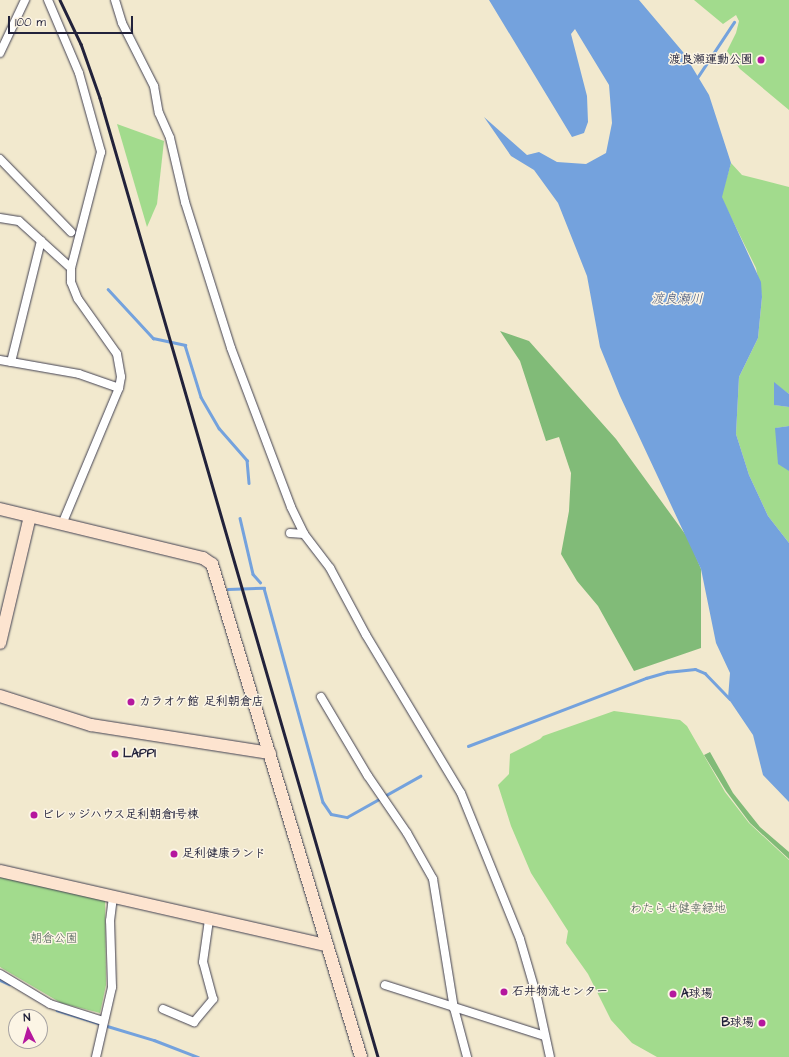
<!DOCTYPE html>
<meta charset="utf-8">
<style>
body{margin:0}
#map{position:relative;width:789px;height:1057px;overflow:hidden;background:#f2e9ce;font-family:"Architects Daughter","Klee One",sans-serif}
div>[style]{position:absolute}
.green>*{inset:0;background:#a2db8d}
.forest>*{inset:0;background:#81bb78}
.water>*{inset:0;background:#74a2dd}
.stream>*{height:2.5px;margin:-1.25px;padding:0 1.25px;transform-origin:1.25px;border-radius:1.25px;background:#74a2dd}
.roads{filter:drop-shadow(0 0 1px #414051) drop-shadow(0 0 1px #414051)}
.street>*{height:8px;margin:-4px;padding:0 4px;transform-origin:4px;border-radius:4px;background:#fff}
.secondary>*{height:12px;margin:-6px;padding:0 6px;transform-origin:6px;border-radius:6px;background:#fde4d0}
.rail>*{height:2.5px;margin:-1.25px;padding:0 1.25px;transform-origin:1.25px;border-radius:1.25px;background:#22223b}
.dots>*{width:11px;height:11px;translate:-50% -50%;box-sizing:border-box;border:2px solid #fcf5e5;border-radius:50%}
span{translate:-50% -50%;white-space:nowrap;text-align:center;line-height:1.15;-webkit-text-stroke:3px #fcf5e5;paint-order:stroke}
.poi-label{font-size:12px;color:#22223b;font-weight:700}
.right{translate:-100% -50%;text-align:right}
.left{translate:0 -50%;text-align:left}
.park-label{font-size:12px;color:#485a54}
.water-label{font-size:13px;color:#43557c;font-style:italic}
.north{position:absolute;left:8px;top:1009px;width:40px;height:40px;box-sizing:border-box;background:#fcf5e5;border:1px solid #a5a1a1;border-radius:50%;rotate:355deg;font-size:11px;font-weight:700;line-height:16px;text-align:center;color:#22223b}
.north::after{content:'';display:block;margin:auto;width:14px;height:18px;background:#b5179e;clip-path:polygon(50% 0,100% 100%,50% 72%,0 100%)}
.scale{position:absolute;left:8px;top:16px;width:125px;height:18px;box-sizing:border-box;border:2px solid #22223b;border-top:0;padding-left:5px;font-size:12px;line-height:14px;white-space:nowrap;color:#22223b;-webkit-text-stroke:3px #fcf5e5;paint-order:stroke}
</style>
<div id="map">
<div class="green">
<div style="clip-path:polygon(694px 0,789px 0,789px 110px,740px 69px,727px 51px,736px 33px,739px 21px,736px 15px,723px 24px)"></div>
<div style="clip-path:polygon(117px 124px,164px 141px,157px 204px,147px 227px)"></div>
<div style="clip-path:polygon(731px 163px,742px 175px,789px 187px,789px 394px,774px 383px,775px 405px,789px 407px,789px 426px,776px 428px,789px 471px,789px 543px,768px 516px,749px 475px,736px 434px,739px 377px,758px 338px,762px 297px,756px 268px,721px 197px)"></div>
<div style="clip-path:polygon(614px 711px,680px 720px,687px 726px,725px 792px,749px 823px,789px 860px,789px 1057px,657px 1057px,632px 1043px,611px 1020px,588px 974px,566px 943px,568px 931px,531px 873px,511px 826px,498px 785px,509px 774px,510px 754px,540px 739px,543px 736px)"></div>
<div style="clip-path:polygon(0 876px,105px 900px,106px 985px,100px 1013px,61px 1003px,0 967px)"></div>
</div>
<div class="forest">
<div style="clip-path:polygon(500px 331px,529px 341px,616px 439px,688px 538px,701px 569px,701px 648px,634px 671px,598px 606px,577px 581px,561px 554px,569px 511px,571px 473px,559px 437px,546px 441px,520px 361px)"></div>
<div style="clip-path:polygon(710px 752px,733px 793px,760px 827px,789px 852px,789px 859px,750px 823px,726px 791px,704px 755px)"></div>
</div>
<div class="water">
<div style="clip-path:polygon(489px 0,639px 0,683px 52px,709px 95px,731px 163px,722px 197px,761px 282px,762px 297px,758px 338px,739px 377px,736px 434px,749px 475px,768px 516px,789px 543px,789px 802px,763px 775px,753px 735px,728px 698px,730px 673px,716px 643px,701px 569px,620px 396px,600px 347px,587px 276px,558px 203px,534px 170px,511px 156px,484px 117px,527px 155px,539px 152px,557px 162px,586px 164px,606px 153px,612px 123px,609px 85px,575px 29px,571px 34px,587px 96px,588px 122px,584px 133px,572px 137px)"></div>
<div style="clip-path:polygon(774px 382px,789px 394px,789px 407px,774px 405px)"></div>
<div style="clip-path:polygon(789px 426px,789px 471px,778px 464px,775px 428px)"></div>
</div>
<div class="stream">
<div style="left:697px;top:78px;width:67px;rotate:-56.5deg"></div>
<div style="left:108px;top:289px;width:67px;rotate:47.4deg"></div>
<div style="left:153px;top:338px;width:33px;rotate:12deg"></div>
<div style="left:185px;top:345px;width:54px;rotate:72.9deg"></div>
<div style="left:201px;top:397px;width:36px;rotate:60deg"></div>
<div style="left:219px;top:428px;width:43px;rotate:48.8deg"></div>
<div style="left:247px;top:460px;width:23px;rotate:85deg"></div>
<div style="left:240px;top:518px;width:57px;rotate:76.9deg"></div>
<div style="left:253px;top:574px;width:11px;rotate:49deg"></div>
<div style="left:228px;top:589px;width:36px;rotate:-2deg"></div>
<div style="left:264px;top:588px;width:222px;rotate:74.6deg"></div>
<div style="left:323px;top:802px;width:14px;rotate:56deg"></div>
<div style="left:331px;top:814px;width:16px;rotate:11deg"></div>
<div style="left:347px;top:817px;width:84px;rotate:-29.3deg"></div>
<div style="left:468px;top:746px;width:191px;rotate:-20.9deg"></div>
<div style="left:646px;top:678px;width:22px;rotate:-16deg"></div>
<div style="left:667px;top:672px;width:28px;rotate:-6deg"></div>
<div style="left:695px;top:669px;width:11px;rotate:22deg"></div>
<div style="left:705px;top:673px;width:36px;rotate:46deg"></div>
<div style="left:0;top:980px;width:10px;rotate:24deg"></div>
<div style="left:57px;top:1010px;width:43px;rotate:17.6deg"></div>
<div style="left:104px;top:1025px;width:52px;rotate:16.7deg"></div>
<div style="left:154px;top:1040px;width:47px;rotate:21.1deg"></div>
</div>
<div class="roads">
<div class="street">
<div style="left:48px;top:0;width:79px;rotate:67deg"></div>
<div style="left:79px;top:73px;width:82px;rotate:74.4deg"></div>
<div style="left:101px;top:152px;width:120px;rotate:104.5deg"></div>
<div style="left:71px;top:268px;width:14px;rotate:90deg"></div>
<div style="left:71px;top:282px;width:18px;rotate:68deg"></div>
<div style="left:78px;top:299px;width:67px;rotate:54.7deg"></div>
<div style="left:117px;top:354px;width:23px;rotate:80deg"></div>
<div style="left:121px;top:377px;width:11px;rotate:100deg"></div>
<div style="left:115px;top:0;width:24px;rotate:73deg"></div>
<div style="left:122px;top:23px;width:71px;rotate:63.1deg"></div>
<div style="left:154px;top:86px;width:27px;rotate:80deg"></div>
<div style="left:159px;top:113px;width:27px;rotate:66deg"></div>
<div style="left:170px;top:138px;width:66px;rotate:76.8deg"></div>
<div style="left:185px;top:202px;width:153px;rotate:72.5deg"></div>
<div style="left:231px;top:348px;width:170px;rotate:69.3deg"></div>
<div style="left:291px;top:507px;width:30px;rotate:64deg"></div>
<div style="left:304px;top:534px;width:43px;rotate:52.6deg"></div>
<div style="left:330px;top:568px;width:76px;rotate:61.8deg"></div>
<div style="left:366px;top:635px;width:184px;rotate:59deg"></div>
<div style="left:461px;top:793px;width:157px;rotate:68deg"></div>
<div style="left:520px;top:939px;width:60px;rotate:73.7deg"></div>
<div style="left:537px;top:997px;width:61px;rotate:77.8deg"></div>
<div style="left:0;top:53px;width:59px;rotate:-64.7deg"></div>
<div style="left:0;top:159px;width:102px;rotate:45.8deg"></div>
<div style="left:0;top:218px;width:19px;rotate:9deg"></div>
<div style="left:19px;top:221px;width:70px;rotate:42.1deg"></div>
<div style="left:0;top:360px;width:80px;rotate:10deg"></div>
<div style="left:79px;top:374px;width:42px;rotate:19.3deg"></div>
<div style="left:119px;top:388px;width:147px;rotate:112.7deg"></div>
<div style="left:11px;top:362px;width:125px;rotate:-76.1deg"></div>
<div style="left:290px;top:533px;width:14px;rotate:4deg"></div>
<div style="left:321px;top:697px;width:92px;rotate:59.3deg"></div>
<div style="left:368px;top:776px;width:69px;rotate:55.6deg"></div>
<div style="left:407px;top:833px;width:53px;rotate:60.5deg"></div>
<div style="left:433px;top:879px;width:131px;rotate:80.8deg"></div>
<div style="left:454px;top:1008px;width:51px;rotate:75.1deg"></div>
<div style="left:0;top:974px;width:58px;rotate:31deg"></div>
<div style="left:50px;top:1004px;width:56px;rotate:17.8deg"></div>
<div style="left:385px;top:985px;width:168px;rotate:17.7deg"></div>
<div style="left:163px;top:1009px;width:34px;rotate:23deg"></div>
<div style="left:194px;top:1022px;width:30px;rotate:-50deg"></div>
<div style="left:213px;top:999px;width:38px;rotate:-105deg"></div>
<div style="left:203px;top:962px;width:42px;rotate:-81.9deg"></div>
<div style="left:96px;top:1057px;width:72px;rotate:-77.1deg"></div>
<div style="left:112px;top:987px;width:66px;rotate:-91.7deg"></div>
<div style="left:110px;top:921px;width:23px;rotate:-83deg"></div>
</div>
<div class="secondary">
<div style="left:0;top:509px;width:209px;rotate:13.6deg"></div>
<div style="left:203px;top:558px;width:11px;rotate:34deg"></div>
<div style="left:212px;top:564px;width:515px;rotate:73.18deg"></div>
<div style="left:0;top:643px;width:130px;rotate:-76.7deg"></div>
<div style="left:0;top:696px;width:96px;rotate:17.7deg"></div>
<div style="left:91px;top:725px;width:181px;rotate:8.9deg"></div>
<div style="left:0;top:871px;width:335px;rotate:12.8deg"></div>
</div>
</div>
<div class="rail">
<div style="left:60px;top:0;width:49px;rotate:64.5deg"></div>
<div style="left:81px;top:44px;width:57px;rotate:70.6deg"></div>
<div style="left:100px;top:98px;width:998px;rotate:73.83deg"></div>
</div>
<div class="dots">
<div style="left:761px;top:60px;background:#b5179e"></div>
<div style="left:131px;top:702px;background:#b5179e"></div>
<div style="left:115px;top:754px;background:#b5179e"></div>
<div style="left:34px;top:815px;background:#b5179e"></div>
<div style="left:174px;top:854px;background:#b5179e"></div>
<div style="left:504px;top:992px;background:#b5179e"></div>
<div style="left:673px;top:994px;background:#b5179e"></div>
<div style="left:762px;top:1023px;background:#b5179e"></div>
</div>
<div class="poi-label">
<span class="right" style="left:753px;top:60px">渡良瀬運動公園</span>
<span class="left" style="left:139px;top:702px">カラオケ館 足利朝倉店</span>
<span class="left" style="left:123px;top:754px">LAPPI</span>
<span class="left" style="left:42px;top:815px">ビレッジハウス足利朝倉1号棟</span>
<span class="left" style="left:182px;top:854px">足利健康ランド</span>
<span class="left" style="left:512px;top:992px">石井物流センター</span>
<span class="left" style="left:681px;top:994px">A球場</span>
<span class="right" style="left:754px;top:1023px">B球場</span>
</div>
<div class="park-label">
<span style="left:678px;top:909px">わたらせ健幸緑地</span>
<span style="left:54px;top:939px">朝倉公園</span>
</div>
<div class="water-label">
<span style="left:677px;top:299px">渡良瀬川</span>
</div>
<div class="north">N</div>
<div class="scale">100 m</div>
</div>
